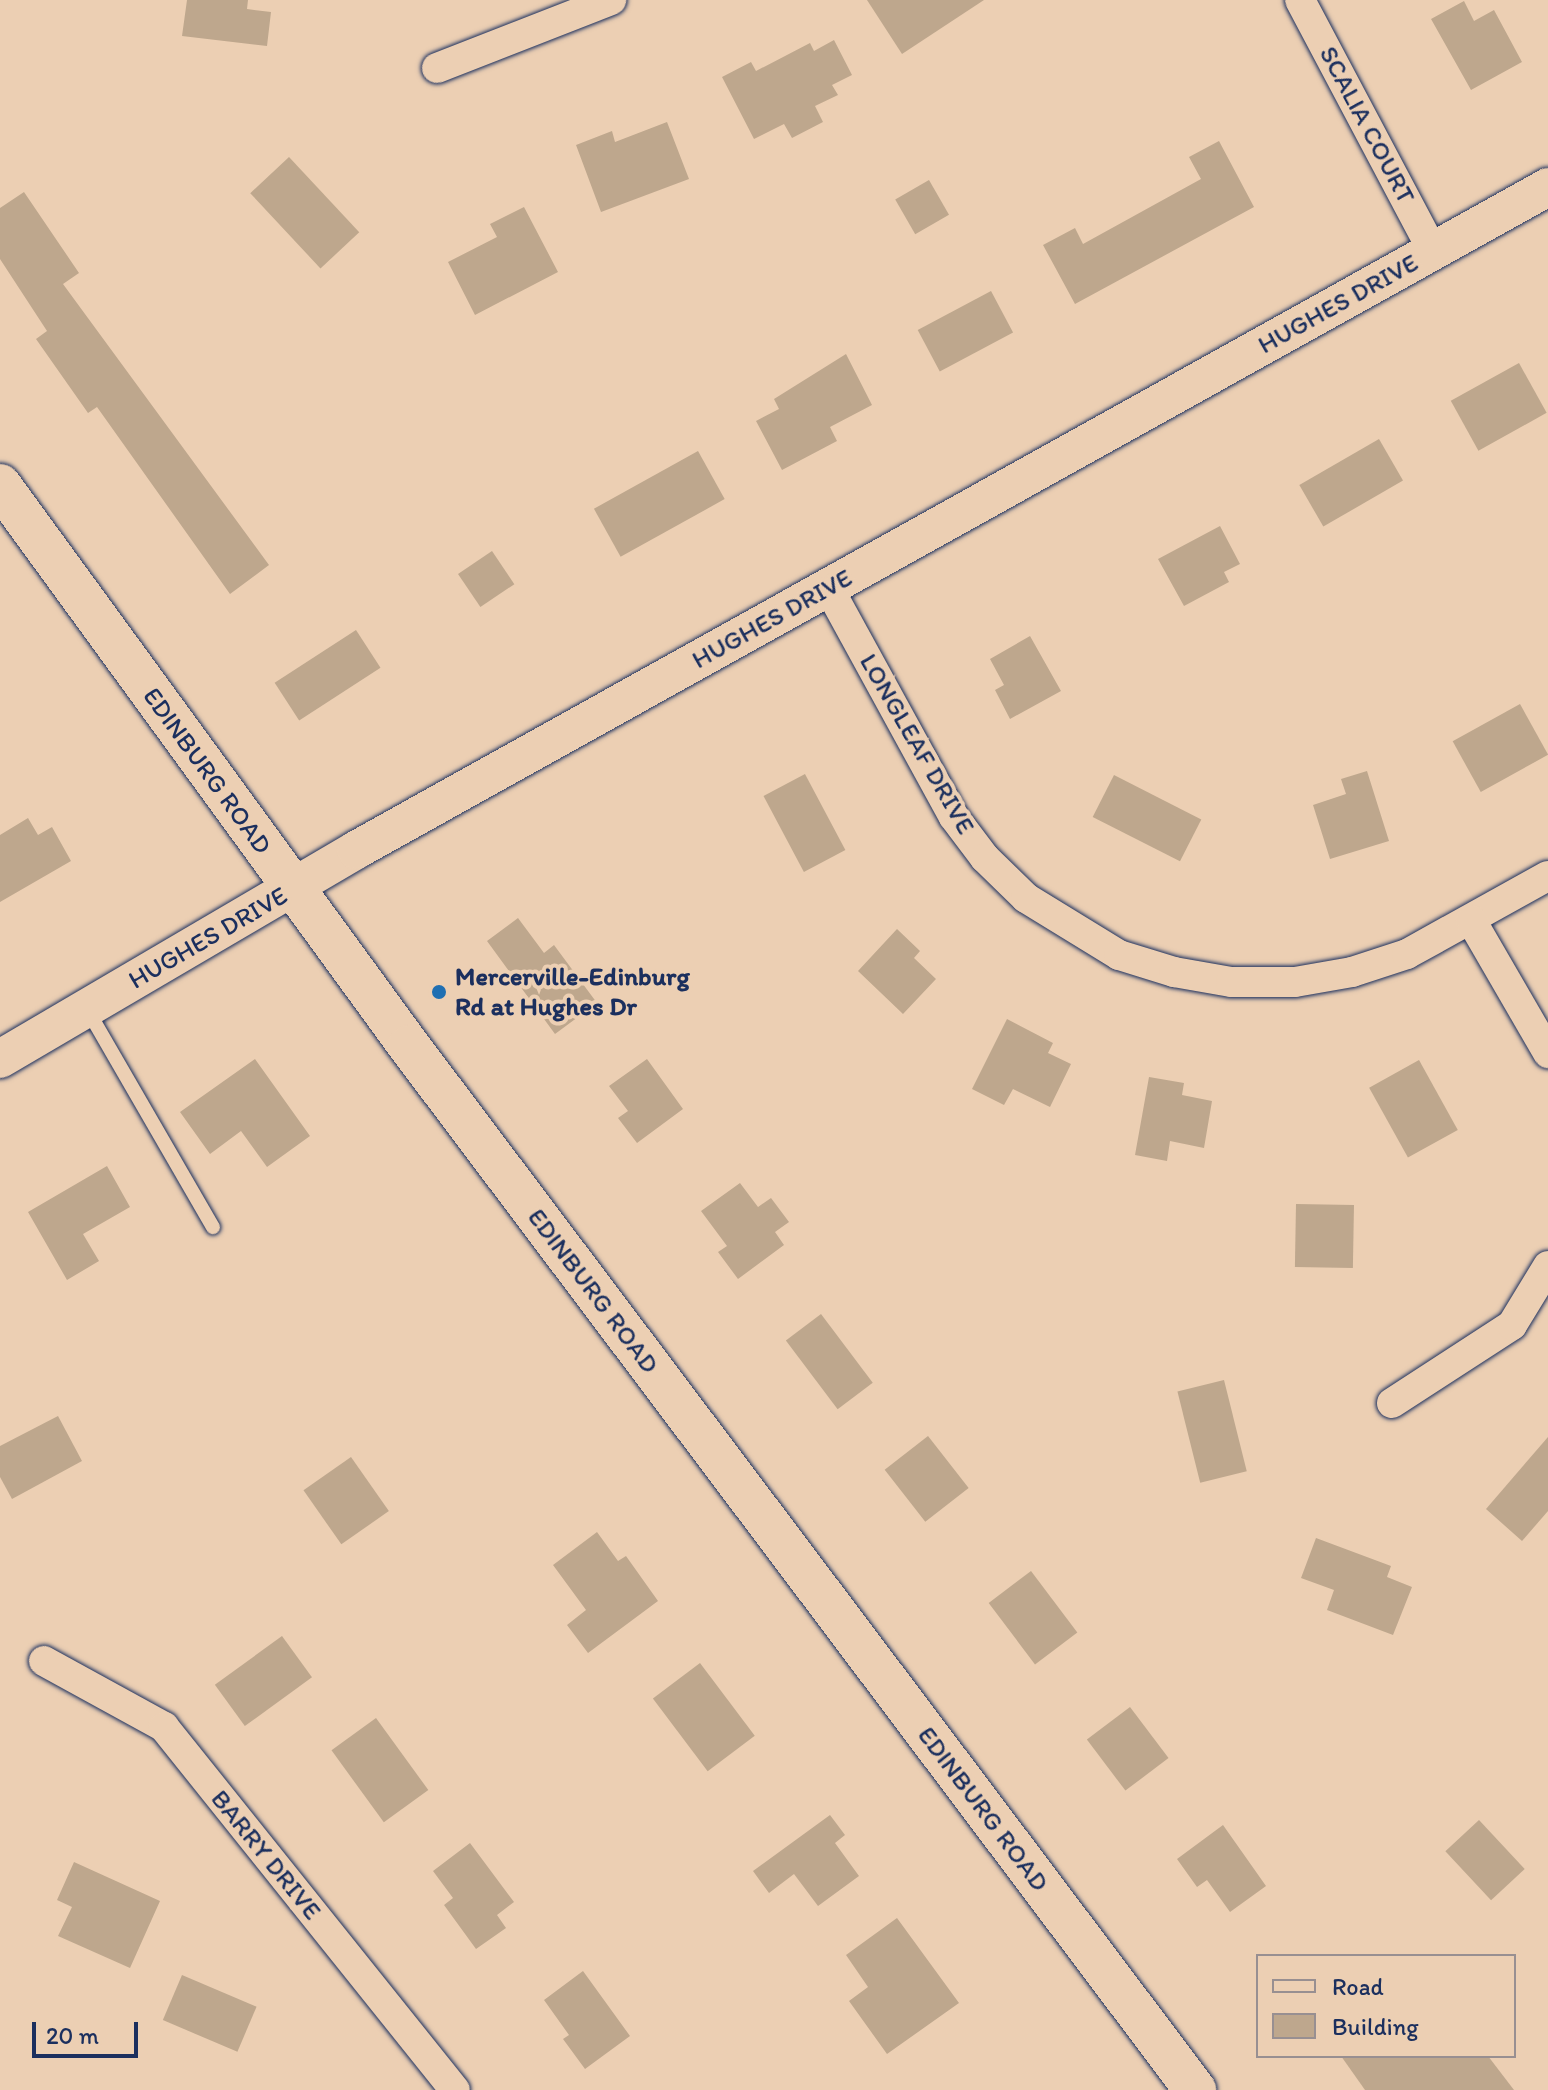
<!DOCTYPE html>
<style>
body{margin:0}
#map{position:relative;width:1548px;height:2090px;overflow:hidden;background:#eccfb3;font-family:Itim,sans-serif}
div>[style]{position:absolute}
.building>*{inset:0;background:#bea78d;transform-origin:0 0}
.roads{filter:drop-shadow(0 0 2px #1b2f5e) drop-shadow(0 0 2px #1b2f5e)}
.service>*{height:14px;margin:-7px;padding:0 7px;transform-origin:7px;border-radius:7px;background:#eccfb3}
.minor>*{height:30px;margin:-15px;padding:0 15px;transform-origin:15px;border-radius:15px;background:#eccfb3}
.tertiary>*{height:38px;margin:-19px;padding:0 19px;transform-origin:19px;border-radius:19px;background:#eccfb3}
.secondary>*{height:42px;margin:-21px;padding:0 21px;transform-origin:21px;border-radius:21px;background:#eccfb3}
.dots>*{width:22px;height:22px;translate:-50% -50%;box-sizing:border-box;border:4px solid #eccfb3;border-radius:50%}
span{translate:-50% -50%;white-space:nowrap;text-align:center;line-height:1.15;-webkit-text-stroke:8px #eccfb3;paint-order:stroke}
.street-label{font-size:26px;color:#1b2f5e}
.poi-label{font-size:26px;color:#1b2f5e;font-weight:700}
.left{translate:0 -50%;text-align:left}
.legend{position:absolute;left:1256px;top:1954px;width:260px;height:104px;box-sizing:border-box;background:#eccfb3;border:2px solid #988f91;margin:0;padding:10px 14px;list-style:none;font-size:24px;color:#1b2f5e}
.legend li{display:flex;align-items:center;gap:16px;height:40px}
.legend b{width:40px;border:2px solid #988f91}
.scale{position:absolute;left:32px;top:2022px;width:106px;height:36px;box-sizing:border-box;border:4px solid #1b2f5e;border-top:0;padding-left:10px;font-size:24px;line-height:28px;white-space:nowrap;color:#1b2f5e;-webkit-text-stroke:6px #eccfb3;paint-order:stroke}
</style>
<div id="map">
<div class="building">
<div style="clip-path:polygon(187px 0,248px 0,247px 9px,271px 12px,267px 46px,182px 36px)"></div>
<div style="clip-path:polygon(867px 0,984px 0,902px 54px)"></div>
<div style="clip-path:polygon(1464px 1px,1474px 21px,1494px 10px,1522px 62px,1471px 90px,1431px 19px)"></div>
<div style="clip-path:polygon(834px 40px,852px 75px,832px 85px,838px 95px,815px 106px,823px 122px,792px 138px,784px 124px,754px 139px,722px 77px,751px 62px,756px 71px,810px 43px,814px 51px)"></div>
<div style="clip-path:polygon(667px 122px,689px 179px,601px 212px,576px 145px,612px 131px,615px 142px)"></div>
<div style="clip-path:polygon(1219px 141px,1254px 207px,1075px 304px,1043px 245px,1075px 228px,1083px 244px,1201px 179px,1189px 157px)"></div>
<div style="left:289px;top:157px;width:103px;height:53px;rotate:47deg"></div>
<div style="left:929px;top:180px;width:40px;height:39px;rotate:60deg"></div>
<div style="clip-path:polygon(24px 192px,79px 273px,63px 284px,269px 565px,230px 594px,97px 407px,88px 413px,36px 339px,47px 331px,0 259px,0 208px)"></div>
<div style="clip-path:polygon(524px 207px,558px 272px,475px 315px,448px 262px,497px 237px,490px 224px)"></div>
<div style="left:991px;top:291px;width:47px;height:83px;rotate:62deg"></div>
<div style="clip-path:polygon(846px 354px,872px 405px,830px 427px,837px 441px,782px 470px,756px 421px,779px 409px,774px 399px)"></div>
<div style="left:1519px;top:363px;width:57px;height:78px;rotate:61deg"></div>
<div style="left:1379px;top:439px;width:48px;height:92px;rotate:60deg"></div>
<div style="left:698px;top:451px;width:55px;height:119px;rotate:61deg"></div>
<div style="clip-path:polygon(1220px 526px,1240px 564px,1224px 572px,1229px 582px,1184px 606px,1158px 559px)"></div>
<div style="left:492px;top:551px;width:40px;height:41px;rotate:56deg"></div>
<div style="left:356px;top:630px;width:45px;height:97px;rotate:57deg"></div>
<div style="clip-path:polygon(1030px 636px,1061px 691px,1010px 719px,995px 690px,1004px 685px,990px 659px)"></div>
<div style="left:1520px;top:704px;width:58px;height:77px;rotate:61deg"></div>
<div style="clip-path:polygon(1367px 771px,1389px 841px,1330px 859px,1313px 805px,1346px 794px,1341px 779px)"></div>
<div style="left:805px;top:774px;width:86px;height:47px;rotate:62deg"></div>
<div style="left:1114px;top:775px;width:98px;height:47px;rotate:27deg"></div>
<div style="clip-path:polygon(28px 818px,38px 835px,52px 827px,71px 861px,0 902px,0 835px)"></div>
<div style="clip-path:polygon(518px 918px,544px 953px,554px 945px,597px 1003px,555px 1034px,487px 941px)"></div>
<div style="clip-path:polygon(897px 929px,920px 951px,914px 958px,936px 979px,903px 1014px,858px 971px)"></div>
<div style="clip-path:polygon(1007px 1019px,1053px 1043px,1048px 1053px,1071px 1064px,1050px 1107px,1013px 1089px,1004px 1105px,972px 1089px)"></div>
<div style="clip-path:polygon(255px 1059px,310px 1136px,267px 1167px,241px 1131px,210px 1154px,180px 1112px)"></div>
<div style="clip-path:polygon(647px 1059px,683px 1109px,637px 1143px,618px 1118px,628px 1111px,609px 1086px)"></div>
<div style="left:1419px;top:1060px;width:80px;height:57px;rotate:61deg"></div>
<div style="clip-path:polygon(1149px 1077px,1184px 1083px,1182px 1095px,1212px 1101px,1204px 1148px,1170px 1141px,1167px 1161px,1135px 1155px)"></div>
<div style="clip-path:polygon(107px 1166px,130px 1207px,83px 1234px,99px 1261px,67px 1280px,28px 1212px)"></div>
<div style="clip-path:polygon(740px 1183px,758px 1207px,771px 1198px,789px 1222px,775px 1232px,784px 1245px,738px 1279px,718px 1252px,727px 1246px,701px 1211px)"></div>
<div style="left:1296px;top:1204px;width:58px;height:63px;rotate:1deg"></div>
<div style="left:821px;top:1314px;width:86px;height:44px;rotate:53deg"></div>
<div style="left:1224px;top:1380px;width:94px;height:48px;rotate:76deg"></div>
<div style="clip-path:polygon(58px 1416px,82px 1461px,12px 1499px,0 1477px,0 1446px)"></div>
<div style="left:928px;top:1436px;width:66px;height:55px;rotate:52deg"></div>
<div style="clip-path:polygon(1548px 1437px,1548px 1511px,1522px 1541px,1486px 1509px)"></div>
<div style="left:351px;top:1457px;width:66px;height:58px;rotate:55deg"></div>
<div style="clip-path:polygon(597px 1532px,618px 1561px,626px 1556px,658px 1601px,588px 1653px,567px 1625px,586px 1610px,553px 1565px)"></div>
<div style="clip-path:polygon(1316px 1538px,1391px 1566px,1387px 1577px,1412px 1587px,1393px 1635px,1327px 1610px,1334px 1590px,1301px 1578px)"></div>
<div style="left:1031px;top:1571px;width:77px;height:53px;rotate:53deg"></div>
<div style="left:282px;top:1636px;width:51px;height:83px;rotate:54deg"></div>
<div style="left:700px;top:1663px;width:91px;height:59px;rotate:53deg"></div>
<div style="left:1130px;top:1707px;width:64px;height:54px;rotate:53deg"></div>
<div style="left:376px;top:1718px;width:89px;height:55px;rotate:54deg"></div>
<div style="clip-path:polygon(830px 1815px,845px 1835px,835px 1843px,859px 1876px,818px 1906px,794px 1874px,769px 1893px,753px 1871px)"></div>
<div style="left:1479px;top:1820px;width:67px;height:46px;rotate:47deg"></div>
<div style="clip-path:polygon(1223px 1825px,1266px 1886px,1230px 1912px,1207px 1880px,1197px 1887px,1177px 1859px)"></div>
<div style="clip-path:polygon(470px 1843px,514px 1902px,497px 1915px,506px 1928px,476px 1949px,444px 1905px,453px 1898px,433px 1871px)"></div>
<div style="clip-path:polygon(74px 1862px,160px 1901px,130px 1968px,58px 1936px,72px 1907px,57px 1900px)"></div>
<div style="clip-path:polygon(897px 1918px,959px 2003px,887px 2054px,849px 2001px,868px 1987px,846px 1955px)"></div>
<div style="clip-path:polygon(583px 1971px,630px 2036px,585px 2069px,563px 2039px,569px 2035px,544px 2000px)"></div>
<div style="left:182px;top:1975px;width:81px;height:49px;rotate:23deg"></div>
<div style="clip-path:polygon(1341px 2056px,1488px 2056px,1514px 2090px,1365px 2090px)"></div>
</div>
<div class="roads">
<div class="service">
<div style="left:87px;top:1009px;width:252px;rotate:60deg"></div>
</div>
<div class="minor">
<div style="left:1300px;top:0;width:284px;rotate:62.1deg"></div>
<div style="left:437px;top:68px;width:187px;rotate:-21.3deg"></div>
<div style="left:828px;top:587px;width:262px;rotate:61.3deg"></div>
<div style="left:954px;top:817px;width:51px;rotate:52.9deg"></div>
<div style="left:985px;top:858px;width:57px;rotate:44.3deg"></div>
<div style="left:1026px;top:898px;width:109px;rotate:31.5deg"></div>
<div style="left:1119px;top:955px;width:58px;rotate:17.2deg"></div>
<div style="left:1174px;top:972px;width:58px;rotate:10deg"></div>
<div style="left:1231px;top:982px;width:64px"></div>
<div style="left:1295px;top:982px;width:58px;rotate:-10deg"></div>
<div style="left:1352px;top:972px;width:58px;rotate:-18.1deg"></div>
<div style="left:1407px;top:954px;width:161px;rotate:-29deg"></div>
<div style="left:1471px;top:920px;width:154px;rotate:59.9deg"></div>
<div style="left:1392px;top:1403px;width:143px;rotate:-33deg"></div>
<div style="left:1512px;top:1325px;width:69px;rotate:-58.6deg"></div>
<div style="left:44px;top:1661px;width:137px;rotate:28.8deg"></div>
<div style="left:164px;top:1727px;width:465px;rotate:51.3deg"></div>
</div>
<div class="tertiary">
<div style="left:0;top:1059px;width:413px;rotate:-30.4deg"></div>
<div style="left:356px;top:850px;width:1364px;rotate:-29.08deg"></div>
</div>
<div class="secondary">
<div style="left:0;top:485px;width:694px;rotate:53.91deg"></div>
<div style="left:409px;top:1046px;width:1307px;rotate:53.02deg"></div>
</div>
</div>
<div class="dots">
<div style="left:439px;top:992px;background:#1f6fb2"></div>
</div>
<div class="street-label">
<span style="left:1367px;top:125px;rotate:62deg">SCALIA COURT</span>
<span style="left:1338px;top:304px;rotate:-29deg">HUGHES DRIVE</span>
<span style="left:772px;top:619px;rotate:-29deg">HUGHES DRIVE</span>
<span style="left:917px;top:744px;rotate:60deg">LONGLEAF DRIVE</span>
<span style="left:207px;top:771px;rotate:54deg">EDINBURG ROAD</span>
<span style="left:208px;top:938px;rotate:-30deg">HUGHES DRIVE</span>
<span style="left:593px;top:1291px;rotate:53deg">EDINBURG ROAD</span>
<span style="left:983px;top:1809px;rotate:53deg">EDINBURG ROAD</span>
<span style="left:266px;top:1855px;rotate:51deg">BARRY DRIVE</span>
</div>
<div class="poi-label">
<span class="left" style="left:455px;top:992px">Mercerville-Edinburg<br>Rd at Hughes Dr</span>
</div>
<ul class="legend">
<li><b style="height:10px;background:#eccfb3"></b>Road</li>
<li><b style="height:22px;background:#bea78d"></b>Building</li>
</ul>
<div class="scale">20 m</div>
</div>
